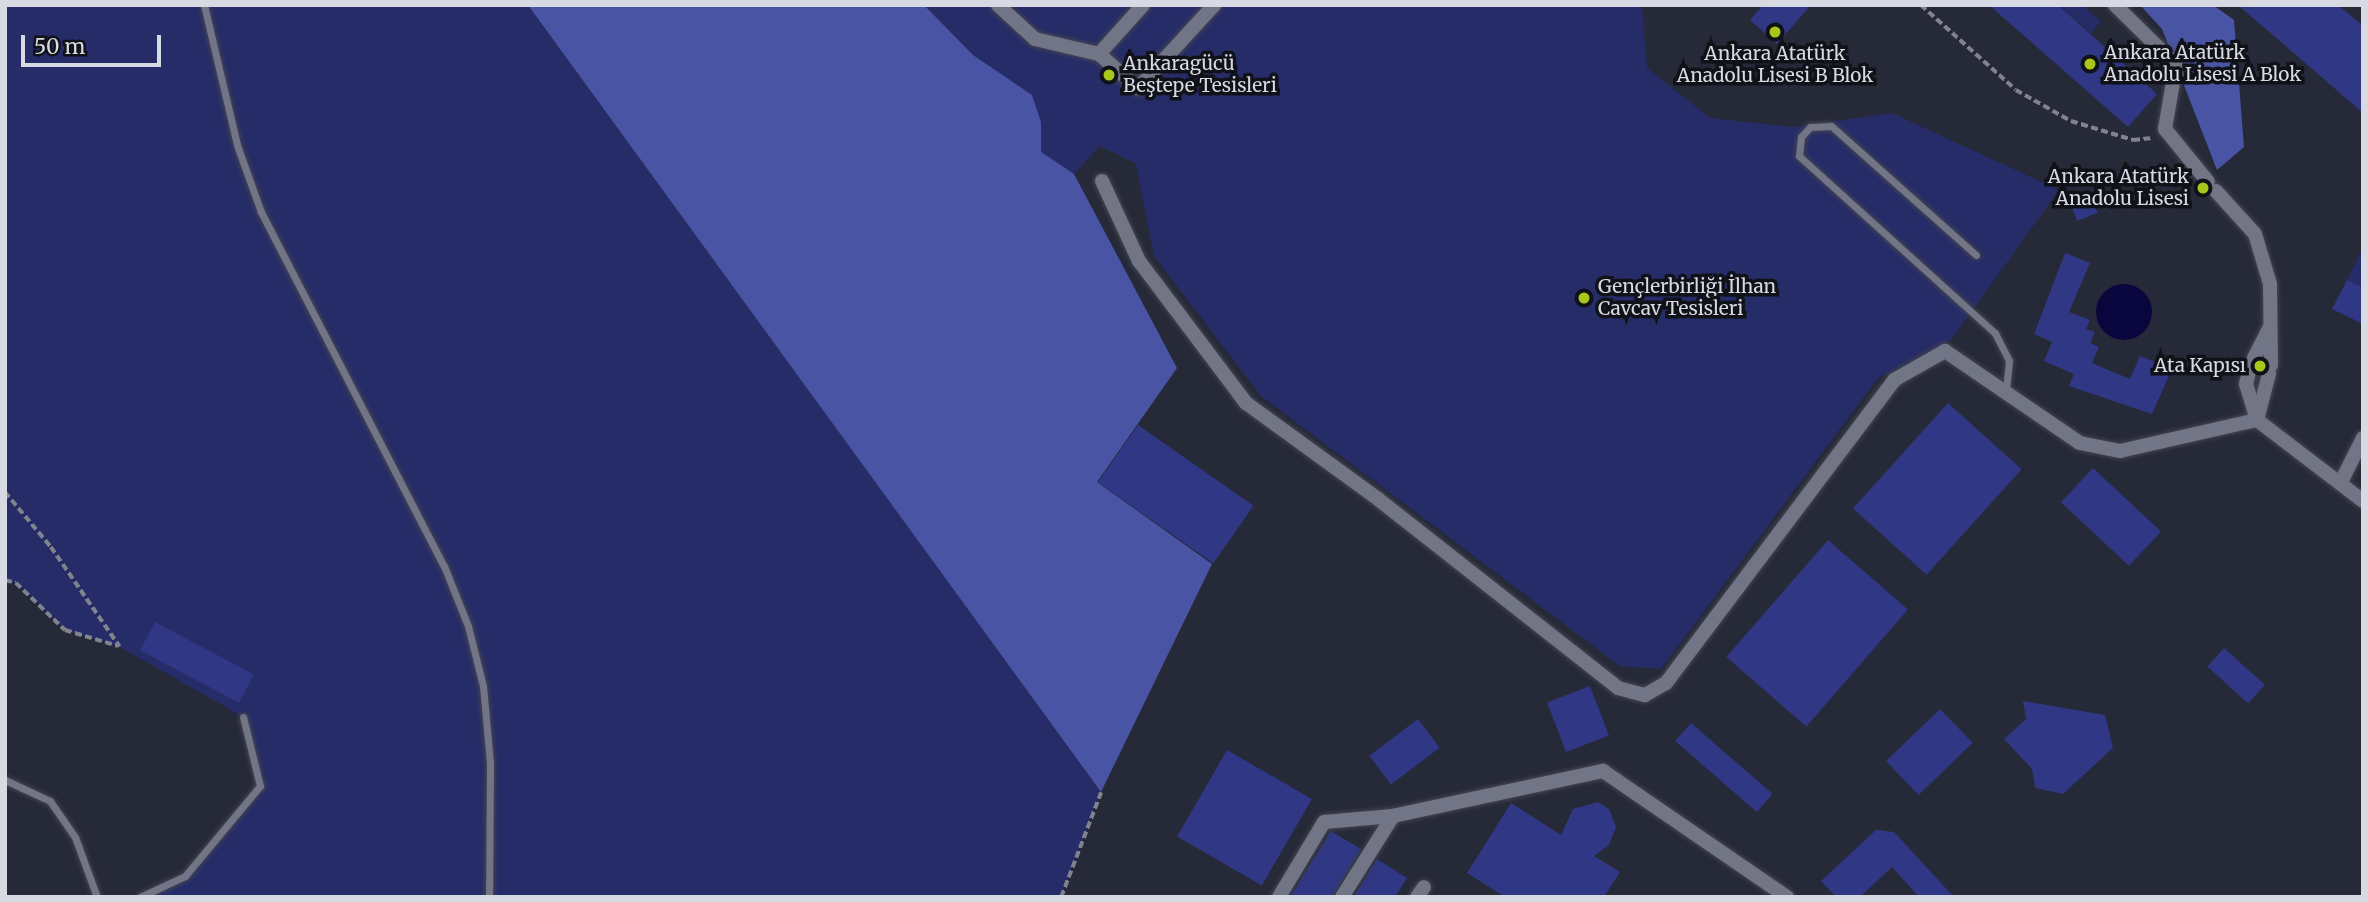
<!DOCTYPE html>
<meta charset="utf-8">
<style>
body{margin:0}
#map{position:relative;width:2368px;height:902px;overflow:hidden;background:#262937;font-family:Merriweather,serif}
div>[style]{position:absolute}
.green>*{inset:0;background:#262c68}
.forest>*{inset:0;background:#4955a4}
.water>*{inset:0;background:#09053d}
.round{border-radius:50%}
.building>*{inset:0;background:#303784;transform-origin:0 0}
.path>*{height:3.5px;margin-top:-1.75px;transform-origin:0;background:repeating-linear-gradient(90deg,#80828e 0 7px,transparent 0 10.5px)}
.roads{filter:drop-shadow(0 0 2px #434551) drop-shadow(0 0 2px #434551)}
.lane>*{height:7px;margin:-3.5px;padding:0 3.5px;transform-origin:3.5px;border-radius:3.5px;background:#717586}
.street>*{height:14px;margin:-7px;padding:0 7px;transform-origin:7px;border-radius:7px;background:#717586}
.dots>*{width:19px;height:19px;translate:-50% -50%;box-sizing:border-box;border:4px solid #101218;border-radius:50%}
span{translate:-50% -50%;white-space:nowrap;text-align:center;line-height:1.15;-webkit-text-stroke:7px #101218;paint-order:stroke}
.poi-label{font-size:19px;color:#d7d9e3}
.left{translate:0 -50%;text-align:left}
.right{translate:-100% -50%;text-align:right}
.frame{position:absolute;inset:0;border:7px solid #d7d9e3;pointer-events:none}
.scale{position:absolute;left:21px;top:35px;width:140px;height:32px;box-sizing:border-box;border:4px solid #d7d9e3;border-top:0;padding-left:9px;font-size:21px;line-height:24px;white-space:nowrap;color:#d7d9e3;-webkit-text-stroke:5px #101218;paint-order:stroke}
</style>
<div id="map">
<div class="green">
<div style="clip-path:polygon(5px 5px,528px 5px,1101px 792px,1061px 897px,140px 897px,185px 876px,260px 786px,243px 717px,120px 647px,65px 630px,16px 583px,5px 580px)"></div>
<div style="clip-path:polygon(924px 5px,1642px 5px,1647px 68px,1710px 118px,1792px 127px,1892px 113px,2059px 190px,1951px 340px,1878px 378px,1661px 669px,1620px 666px,1261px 396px,1154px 256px,1136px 164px,1100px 146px,1074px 174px,1041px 152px,1041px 122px,1032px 95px,973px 55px)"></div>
<div style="clip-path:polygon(2058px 5px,2082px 5px,2101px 21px,2091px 33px)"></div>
<div style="clip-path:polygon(2363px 248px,2363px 288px,2347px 280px)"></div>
</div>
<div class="forest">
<div style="clip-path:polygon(528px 5px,924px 5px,973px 55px,1032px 95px,1041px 122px,1041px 152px,1074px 174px,1177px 368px,1097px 482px,1212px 564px,1101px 792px)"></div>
<div style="clip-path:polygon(2140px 5px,2213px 5px,2234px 20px,2244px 147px,2217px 170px,2162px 29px)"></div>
</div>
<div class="water">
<div class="round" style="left:2096px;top:284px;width:56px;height:56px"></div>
</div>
<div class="building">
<div style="clip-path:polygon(1763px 5px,1811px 5px,1777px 44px,1750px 20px)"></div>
<div style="clip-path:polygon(1989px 5px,2058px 5px,2157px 94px,2128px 127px)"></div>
<div style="clip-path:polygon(2238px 5px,2338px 5px,2363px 26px,2363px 113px)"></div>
<div style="left:2091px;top:196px;width:18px;height:22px;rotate:68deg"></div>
<div style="clip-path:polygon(2065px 253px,2090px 263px,2069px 312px,2090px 320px,2086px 329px,2095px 332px,2090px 343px,2099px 347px,2092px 363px,2130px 379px,2140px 356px,2172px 369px,2152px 414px,2069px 386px,2074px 374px,2044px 361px,2052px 342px,2034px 334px)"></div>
<div style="clip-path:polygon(2347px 280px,2363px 288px,2363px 324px,2332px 309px)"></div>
<div style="left:1948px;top:403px;width:99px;height:142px;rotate:42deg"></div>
<div style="left:1138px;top:425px;width:141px;height:70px;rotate:35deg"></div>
<div style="left:2093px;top:468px;width:93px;height:47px;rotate:43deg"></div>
<div style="left:1828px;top:540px;width:106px;height:155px;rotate:41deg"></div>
<div style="left:155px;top:622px;width:112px;height:32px;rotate:28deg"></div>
<div style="left:2224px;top:648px;width:55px;height:25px;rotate:42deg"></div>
<div style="left:1590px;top:686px;width:53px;height:46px;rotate:69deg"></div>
<div style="clip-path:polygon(2023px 701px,2105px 715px,2113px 748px,2063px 794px,2035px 788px,2032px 769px,2004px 739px,2026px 719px)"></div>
<div style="left:1940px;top:709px;width:47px;height:75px;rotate:46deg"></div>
<div style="left:1418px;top:719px;width:36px;height:61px;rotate:53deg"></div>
<div style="left:1691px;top:723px;width:108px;height:24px;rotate:41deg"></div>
<div style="left:1227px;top:750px;width:98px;height:100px;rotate:30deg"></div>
<div style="clip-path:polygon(1598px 802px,1609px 809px,1616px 827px,1609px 845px,1594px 856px,1620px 872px,1604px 897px,1505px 897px,1467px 873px,1511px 803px,1561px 835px,1573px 809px)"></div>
<div style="clip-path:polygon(1876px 830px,1894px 832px,1954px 897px,1919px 897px,1892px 867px,1860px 897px,1836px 897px,1821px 881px)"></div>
<div style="clip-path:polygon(1331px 831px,1361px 849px,1332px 897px,1290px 897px)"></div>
<div style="clip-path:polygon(1377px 859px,1407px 878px,1395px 897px,1354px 897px)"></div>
</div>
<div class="path">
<div style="left:1921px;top:5px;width:127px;rotate:41.8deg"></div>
<div style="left:2016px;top:90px;width:63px;rotate:29.4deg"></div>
<div style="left:2071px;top:121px;width:65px;rotate:17deg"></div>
<div style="left:2133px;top:140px;width:19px;rotate:-6deg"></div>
<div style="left:5px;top:492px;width:72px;rotate:50.1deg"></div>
<div style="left:51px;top:547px;width:121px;rotate:55.4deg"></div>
<div style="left:5px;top:580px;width:11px;rotate:15deg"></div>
<div style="left:16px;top:583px;width:68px;rotate:43.8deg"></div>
<div style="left:65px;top:630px;width:55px;rotate:16.8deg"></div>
<div style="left:1061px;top:897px;width:112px;rotate:-69.1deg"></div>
</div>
<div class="roads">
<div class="lane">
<div style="left:204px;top:5px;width:144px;rotate:76.7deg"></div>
<div style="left:237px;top:145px;width:71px;rotate:70.3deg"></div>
<div style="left:261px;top:212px;width:399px;rotate:62.7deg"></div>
<div style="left:444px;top:566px;width:65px;rotate:68.2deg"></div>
<div style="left:468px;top:626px;width:62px;rotate:76deg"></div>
<div style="left:483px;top:686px;width:77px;rotate:84.8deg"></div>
<div style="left:490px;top:763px;width:134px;rotate:90.4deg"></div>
<div style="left:1976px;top:255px;width:194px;rotate:-138.3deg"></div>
<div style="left:1831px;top:126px;width:21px;rotate:177deg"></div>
<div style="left:1810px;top:127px;width:13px;rotate:132deg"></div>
<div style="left:1801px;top:137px;width:19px;rotate:96deg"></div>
<div style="left:1799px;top:156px;width:264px;rotate:42.1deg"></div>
<div style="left:1995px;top:333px;width:31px;rotate:63deg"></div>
<div style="left:2009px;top:361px;width:31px;rotate:96deg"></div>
<div style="left:5px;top:780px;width:50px;rotate:25deg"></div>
<div style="left:50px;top:801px;width:44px;rotate:55.2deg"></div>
<div style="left:75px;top:837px;width:64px;rotate:69.9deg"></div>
<div style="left:140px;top:897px;width:50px;rotate:-25deg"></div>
<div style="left:185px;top:876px;width:117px;rotate:-50.2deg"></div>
<div style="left:260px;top:786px;width:71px;rotate:-103.8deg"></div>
</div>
<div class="street">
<div style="left:998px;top:5px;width:50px;rotate:42.6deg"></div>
<div style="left:1035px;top:39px;width:66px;rotate:13.2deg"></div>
<div style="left:1143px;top:5px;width:66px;rotate:131.9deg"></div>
<div style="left:1099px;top:54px;width:52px;rotate:41.1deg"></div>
<div style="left:1138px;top:88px;width:113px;rotate:-47.5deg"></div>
<div style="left:2115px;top:5px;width:86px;rotate:44.5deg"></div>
<div style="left:2176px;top:65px;width:65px;rotate:99.8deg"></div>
<div style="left:2165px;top:129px;width:68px;rotate:50.9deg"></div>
<div style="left:1102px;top:181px;width:88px;rotate:65.2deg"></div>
<div style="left:1139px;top:261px;width:178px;rotate:53deg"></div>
<div style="left:1246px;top:403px;width:163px;rotate:36deg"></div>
<div style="left:1378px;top:499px;width:305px;rotate:38.2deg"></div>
<div style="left:1618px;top:688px;width:28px;rotate:15deg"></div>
<div style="left:1645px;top:695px;width:24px;rotate:-30deg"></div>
<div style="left:1666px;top:683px;width:379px;rotate:-53deg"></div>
<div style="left:1894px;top:380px;width:59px;rotate:-29.6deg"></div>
<div style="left:1945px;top:351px;width:163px;rotate:34.3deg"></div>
<div style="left:2080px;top:443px;width:41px;rotate:11.3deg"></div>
<div style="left:2120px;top:451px;width:140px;rotate:-12.8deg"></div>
<div style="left:2216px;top:191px;width:58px;rotate:47.8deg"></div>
<div style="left:2255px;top:234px;width:52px;rotate:73.3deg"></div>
<div style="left:2270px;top:284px;width:81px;rotate:89.3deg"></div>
<div style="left:2254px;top:358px;width:33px;rotate:-63deg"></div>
<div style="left:2250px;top:367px;width:17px;rotate:103deg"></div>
<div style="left:2246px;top:384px;width:38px;rotate:73deg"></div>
<div style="left:2257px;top:420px;width:133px;rotate:37.4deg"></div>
<div style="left:2257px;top:420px;width:48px;rotate:-75.4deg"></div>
<div style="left:2341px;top:482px;width:49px;rotate:-63.4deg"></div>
<div style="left:1279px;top:897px;width:87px;rotate:-59deg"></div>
<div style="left:1324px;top:822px;width:69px;rotate:-5deg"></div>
<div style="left:1393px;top:816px;width:215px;rotate:-12.1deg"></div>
<div style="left:1603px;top:771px;width:223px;rotate:34.4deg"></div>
<div style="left:1342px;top:897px;width:96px;rotate:-57.8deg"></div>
<div style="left:1417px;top:897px;width:12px;rotate:-55deg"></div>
</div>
</div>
<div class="dots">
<div style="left:1775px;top:32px;background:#a9c71a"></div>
<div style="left:2090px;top:64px;background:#a9c71a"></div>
<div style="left:1109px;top:75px;background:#a9c71a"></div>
<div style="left:2203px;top:188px;background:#a9c71a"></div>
<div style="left:1584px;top:298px;background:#a9c71a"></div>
<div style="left:2260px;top:366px;background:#a9c71a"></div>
</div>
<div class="poi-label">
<span class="left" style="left:2104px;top:64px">Ankara Atatürk<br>Anadolu Lisesi A Blok</span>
<span style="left:1775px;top:65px">Ankara Atatürk<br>Anadolu Lisesi B Blok</span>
<span class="left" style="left:1123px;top:75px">Ankaragücü<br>Beştepe Tesisleri</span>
<span class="right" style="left:2189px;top:188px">Ankara Atatürk<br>Anadolu Lisesi</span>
<span class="left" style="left:1598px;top:298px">Gençlerbirliği İlhan<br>Cavcav Tesisleri</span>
<span class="right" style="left:2246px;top:366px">Ata Kapısı</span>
</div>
<div class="frame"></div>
<div class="scale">50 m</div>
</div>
